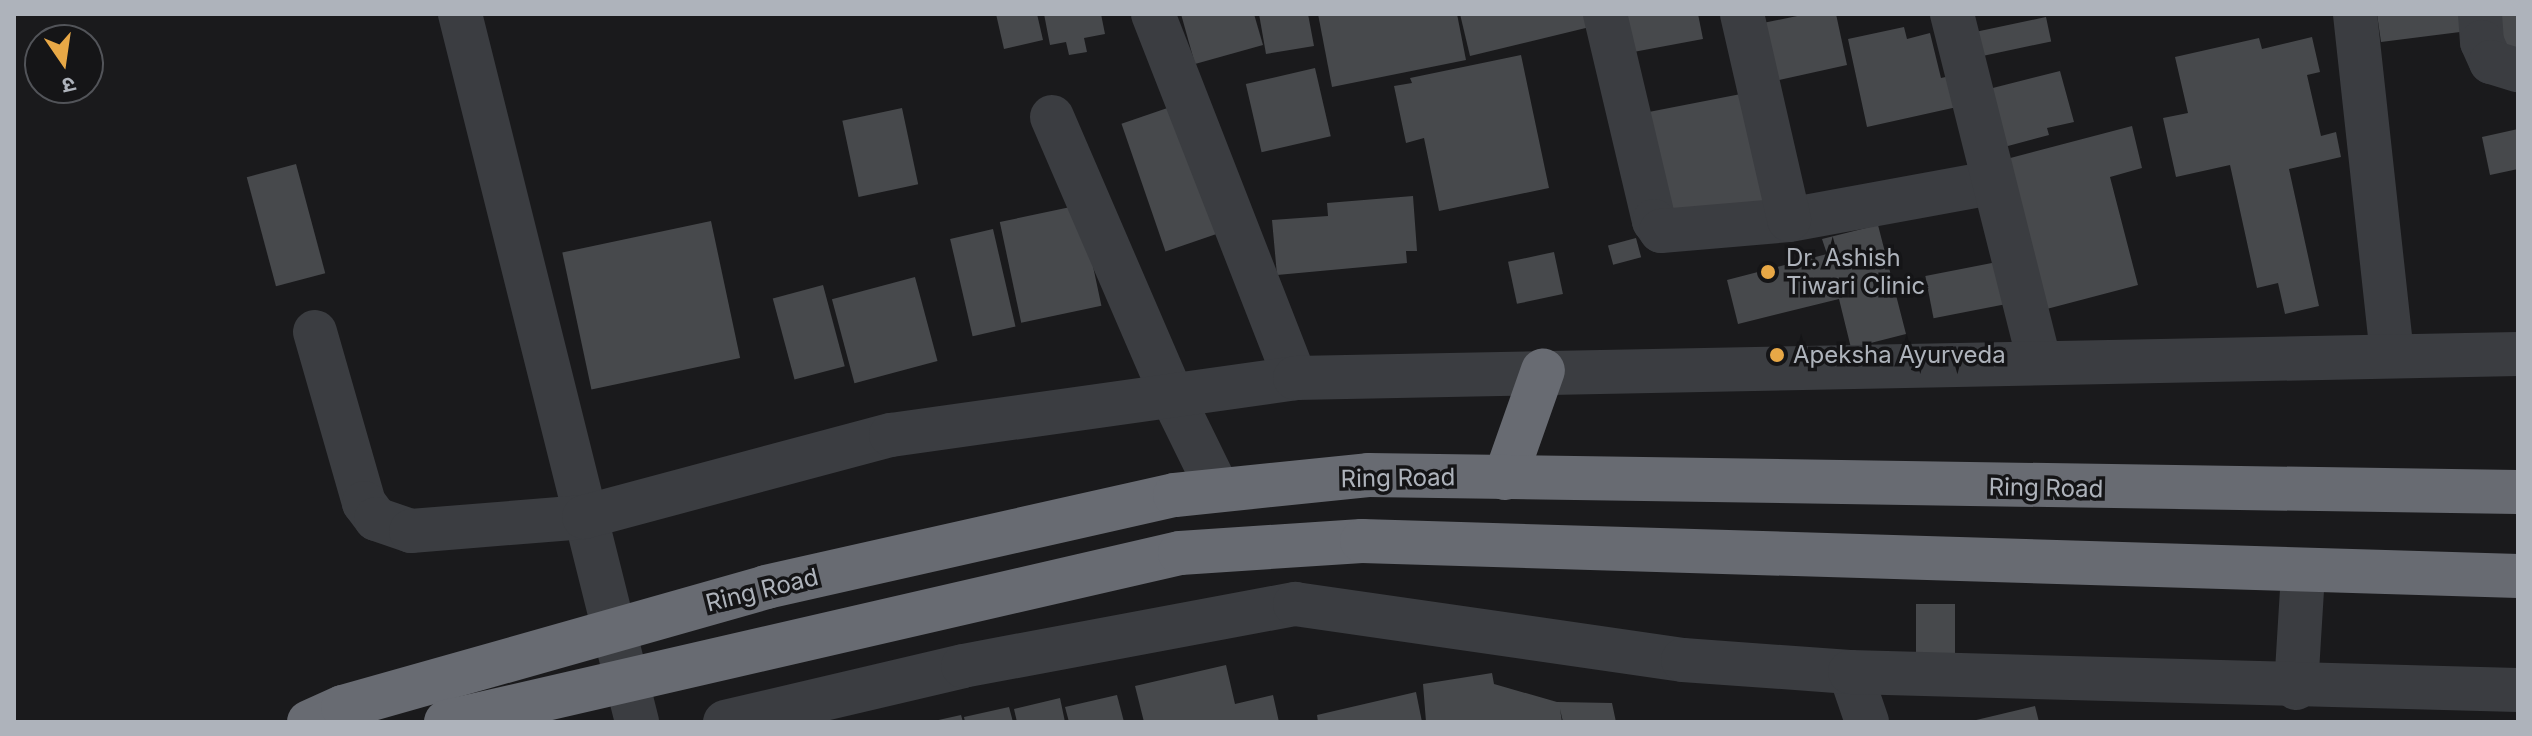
<!DOCTYPE html>
<meta charset="utf-8">
<style>
body{margin:0}
#map{position:relative;width:2532px;height:736px;overflow:hidden;background:#1a1a1c;font-family:Inter,"Noto Sans Devanagari",sans-serif}
div>[style]{position:absolute}
.building>*{inset:0;background:#47494c;transform-origin:0 0}
.minor>*{height:44px;margin:-22px;padding:0 22px;transform-origin:22px;border-radius:22px;background:#3b3d41}
.highway>*{height:44px;margin:-22px;padding:0 22px;transform-origin:22px;border-radius:22px;background:#686b72}
.dots>*{width:22px;height:22px;translate:-50% -50%;box-sizing:border-box;border:4px solid #151517;border-radius:50%}
span{translate:-50% -50%;white-space:nowrap;text-align:center;line-height:1.15;-webkit-text-stroke:7px #151517;paint-order:stroke}
.poi-label{font-size:24px;color:#aeb3bb}
.left{translate:0 -50%;text-align:left}
.street-label{font-size:24px;color:#aeb3bb}
.frame{position:absolute;inset:0;border:16px solid #aeb3bb;pointer-events:none}
.north{position:absolute;left:24px;top:24px;width:80px;height:80px;box-sizing:border-box;background:#151517;border:2px solid #525459;border-radius:50%;rotate:167deg;font-size:22px;font-weight:700;line-height:32px;text-align:center;color:#aeb3bb}
.north::after{content:'';display:block;margin:auto;width:28px;height:36px;background:#e8a846;clip-path:polygon(50% 0,100% 100%,50% 72%,0 100%)}
</style>
<div id="map">
<div class="building">
<div style="clip-path:polygon(996px 14px,1037px 14px,1043px 40px,1004px 49px)"></div>
<div style="clip-path:polygon(1044px 14px,1101px 14px,1105px 34px,1084px 38px,1087px 52px,1069px 55px,1066px 42px,1050px 45px)"></div>
<div style="clip-path:polygon(1181px 14px,1254px 14px,1263px 45px,1195px 64px)"></div>
<div style="clip-path:polygon(1259px 14px,1308px 14px,1314px 46px,1266px 54px)"></div>
<div style="clip-path:polygon(1318px 14px,1457px 14px,1466px 60px,1332px 87px)"></div>
<div style="clip-path:polygon(1460px 14px,1591px 14px,1594px 26px,1470px 56px)"></div>
<div style="clip-path:polygon(1621px 14px,1698px 14px,1703px 39px,1628px 53px)"></div>
<div style="clip-path:polygon(1807px 14px,1836px 14px,1847px 65px,1770px 82px,1758px 24px)"></div>
<div style="clip-path:polygon(2377px 14px,2466px 14px,2468px 31px,2381px 42px)"></div>
<div style="clip-path:polygon(2498px 14px,2518px 14px,2518px 53px,2502px 56px)"></div>
<div style="left:2046px;top:17px;width:25px;height:81px;rotate:78deg"></div>
<div style="clip-path:polygon(1904px 27px,1907px 39px,1930px 33px,1941px 78px,1950px 76px,1957px 107px,1867px 127px,1848px 39px)"></div>
<div style="clip-path:polygon(2312px 37px,2320px 72px,2307px 75px,2321px 136px,2336px 132px,2341px 157px,2289px 169px,2319px 306px,2285px 314px,2278px 283px,2257px 288px,2230px 165px,2176px 177px,2163px 118px,2188px 113px,2175px 57px,2259px 38px,2262px 49px)"></div>
<div style="clip-path:polygon(1521px 55px,1549px 188px,1439px 211px,1424px 138px,1406px 143px,1394px 86px,1412px 83px,1410px 78px)"></div>
<div style="left:1315px;top:68px;width:70px;height:71px;rotate:77deg"></div>
<div style="clip-path:polygon(2060px 71px,2074px 122px,2047px 128px,2049px 135px,1993px 150px,1977px 92px)"></div>
<div style="left:1746px;top:93px;width:114px;height:103px;rotate:79deg"></div>
<div style="left:1182px;top:103px;width:135px;height:64px;rotate:71deg"></div>
<div style="left:902px;top:108px;width:78px;height:61px;rotate:78deg"></div>
<div style="clip-path:polygon(2132px 126px,2142px 168px,2110px 177px,2138px 285px,2039px 311px,1999px 161px)"></div>
<div style="clip-path:polygon(2518px 129px,2518px 169px,2490px 175px,2482px 137px)"></div>
<div style="left:296px;top:164px;width:113px;height:51px;rotate:75deg"></div>
<div style="clip-path:polygon(1413px 196px,1417px 251px,1406px 251px,1407px 263px,1277px 275px,1272px 220px,1328px 216px,1327px 203px)"></div>
<div style="left:1080px;top:205px;width:103px;height:82px;rotate:78deg"></div>
<div style="left:711px;top:221px;width:140px;height:152px;rotate:78deg"></div>
<div style="clip-path:polygon(1878px 225px,1906px 334px,1851px 348px,1839px 299px,1738px 324px,1727px 280px,1827px 254px,1822px 239px)"></div>
<div style="left:993px;top:229px;width:100px;height:44px;rotate:77deg"></div>
<div style="left:1636px;top:238px;width:20px;height:29px;rotate:75deg"></div>
<div style="left:1554px;top:252px;width:43px;height:47px;rotate:78deg"></div>
<div style="left:1997px;top:262px;width:43px;height:73px;rotate:79deg"></div>
<div style="left:915px;top:277px;width:87px;height:86px;rotate:75deg"></div>
<div style="left:823px;top:285px;width:84px;height:52px;rotate:75deg"></div>
<div style="left:1916px;top:604px;width:39px;height:57px"></div>
<div style="clip-path:polygon(1226px 665px,1235px 704px,1273px 695px,1279px 722px,1144px 722px,1135px 686px)"></div>
<div style="clip-path:polygon(1492px 673px,1494px 684px,1557px 702px,1612px 703px,1616px 722px,1563px 722px,1560px 709px,1562px 722px,1426px 722px,1423px 684px)"></div>
<div style="clip-path:polygon(1416px 692px,1422px 722px,1318px 722px,1317px 715px)"></div>
<div style="clip-path:polygon(1117px 695px,1124px 722px,1069px 722px,1065px 707px)"></div>
<div style="clip-path:polygon(1060px 698px,1065px 722px,1017px 722px,1014px 709px)"></div>
<div style="clip-path:polygon(2035px 706px,2039px 722px,1972px 722px,1972px 721px)"></div>
<div style="clip-path:polygon(1009px 707px,1013px 722px,965px 722px,964px 717px)"></div>
<div style="clip-path:polygon(961px 715px,963px 722px,934px 722px,934px 721px)"></div>
</div>
<div class="minor">
<div style="left:460px;top:14px;width:730px;rotate:75.96deg"></div>
<div style="left:1153px;top:14px;width:391px;rotate:68.7deg"></div>
<div style="left:1605px;top:14px;width:213px;rotate:76.7deg"></div>
<div style="left:1654px;top:221px;width:12px;rotate:55deg"></div>
<div style="left:1661px;top:231px;width:128px;rotate:-4.9deg"></div>
<div style="left:1789px;top:220px;width:205px;rotate:-10.4deg"></div>
<div style="left:1742px;top:14px;width:211px;rotate:77.1deg"></div>
<div style="left:1952px;top:14px;width:357px;rotate:75.9deg"></div>
<div style="left:2355px;top:14px;width:340px;rotate:83.8deg"></div>
<div style="left:2480px;top:14px;width:28px;rotate:86deg"></div>
<div style="left:2482px;top:42px;width:22px;rotate:66deg"></div>
<div style="left:2491px;top:62px;width:28px;rotate:17deg"></div>
<div style="left:1052px;top:117px;width:306px;rotate:66.7deg"></div>
<div style="left:1173px;top:398px;width:102px;rotate:63.9deg"></div>
<div style="left:315px;top:332px;width:178px;rotate:74deg"></div>
<div style="left:364px;top:503px;width:20px;rotate:53deg"></div>
<div style="left:376px;top:519px;width:37px;rotate:19deg"></div>
<div style="left:411px;top:531px;width:174px;rotate:-4.6deg"></div>
<div style="left:584px;top:517px;width:318px;rotate:-15deg"></div>
<div style="left:891px;top:435px;width:408px;rotate:-8deg"></div>
<div style="left:1295px;top:378px;width:1223px;rotate:-1.12deg"></div>
<div style="left:1850px;top:672px;width:53px;rotate:71.2deg"></div>
<div style="left:2296px;top:688px;width:115px;rotate:-86.5deg"></div>
<div style="left:725px;top:722px;width:244px;rotate:-13.2deg"></div>
<div style="left:963px;top:666px;width:338px;rotate:-10.6deg"></div>
<div style="left:1295px;top:604px;width:392px;rotate:8.2deg"></div>
<div style="left:1683px;top:660px;width:167px;rotate:4.1deg"></div>
<div style="left:1850px;top:672px;width:668px;rotate:1.54deg"></div>
</div>
<div class="highway">
<div style="left:1505px;top:478px;width:114px;rotate:-70.6deg"></div>
<div style="left:309px;top:722px;width:37px;rotate:-24deg"></div>
<div style="left:343px;top:707px;width:440px;rotate:-15.8deg"></div>
<div style="left:766px;top:587px;width:419px;rotate:-12.7deg"></div>
<div style="left:1175px;top:495px;width:194px;rotate:-5.9deg"></div>
<div style="left:1368px;top:475px;width:1150px;rotate:0.85deg"></div>
<div style="left:446px;top:722px;width:753px;rotate:-12.97deg"></div>
<div style="left:1180px;top:553px;width:182px;rotate:-3.8deg"></div>
<div style="left:1362px;top:541px;width:1157px;rotate:1.73deg"></div>
</div>
<div class="dots">
<div style="left:1768px;top:272px;background:#e8a846"></div>
<div style="left:1777px;top:355px;background:#e8a846"></div>
</div>
<div class="poi-label">
<span class="left" style="left:1786px;top:272px">Dr. Ashish<br>Tiwari Clinic</span>
<span class="left" style="left:1793px;top:355px">Apeksha Ayurveda</span>
</div>
<div class="street-label">
<span style="left:1398px;top:478px;rotate:-1deg">Ring Road</span>
<span style="left:2046px;top:488px;rotate:1deg">Ring Road</span>
<span style="left:762px;top:590px;rotate:-14deg">Ring Road</span>
</div>
<div class="frame"></div>
<div class="north">उ</div>
</div>
